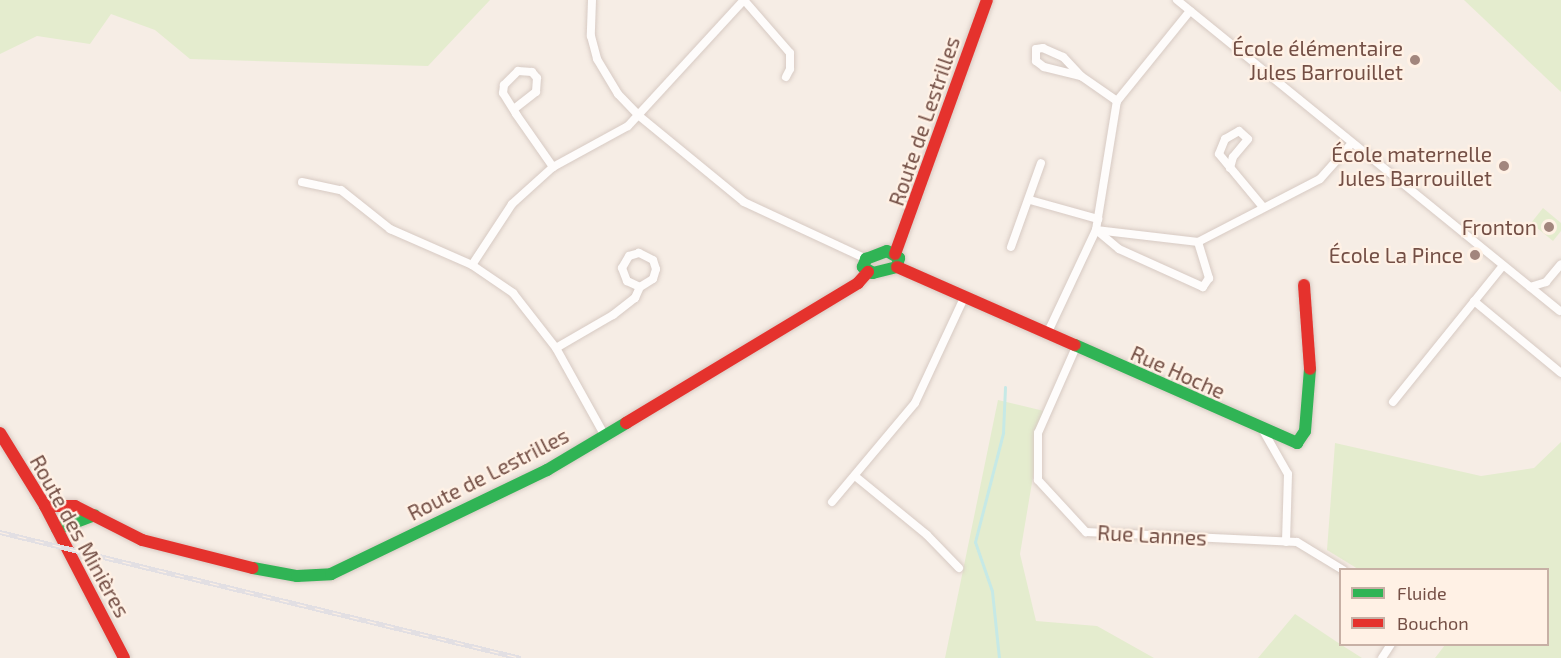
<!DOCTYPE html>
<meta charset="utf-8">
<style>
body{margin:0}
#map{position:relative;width:1561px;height:658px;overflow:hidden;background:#f6ede5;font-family:"Exo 2",sans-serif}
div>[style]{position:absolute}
.green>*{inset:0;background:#e4ecce}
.stream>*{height:3px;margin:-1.5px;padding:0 1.5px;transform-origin:1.5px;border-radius:1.5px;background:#c6e9e6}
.roads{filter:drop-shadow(0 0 2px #d7cac3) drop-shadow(0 0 2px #d7cac3)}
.street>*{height:8px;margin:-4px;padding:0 4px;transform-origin:4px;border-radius:4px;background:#fefcfb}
.fast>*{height:12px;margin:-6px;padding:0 6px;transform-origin:6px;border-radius:6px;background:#30b455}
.jam>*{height:12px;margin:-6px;padding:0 6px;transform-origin:6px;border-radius:6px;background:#e5322d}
.rail>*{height:5px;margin-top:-2.5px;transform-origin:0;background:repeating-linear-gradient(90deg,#fff1e5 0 9px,#e2dfe3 0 18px);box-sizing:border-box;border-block:2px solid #e2dfe3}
.dots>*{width:16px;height:16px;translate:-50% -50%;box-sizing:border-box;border:3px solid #fff1e5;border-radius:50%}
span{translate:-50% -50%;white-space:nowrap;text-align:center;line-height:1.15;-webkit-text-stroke:4.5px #fff1e5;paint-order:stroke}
.poi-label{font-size:21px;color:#744f45}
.right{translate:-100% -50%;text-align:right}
.street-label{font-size:21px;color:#744f45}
.legend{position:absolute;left:1339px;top:568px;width:210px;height:78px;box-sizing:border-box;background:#fff1e5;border:2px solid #c7b0a5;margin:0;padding:8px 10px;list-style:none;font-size:18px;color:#744f45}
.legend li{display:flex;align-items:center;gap:12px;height:30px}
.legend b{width:30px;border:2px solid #c7b0a5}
</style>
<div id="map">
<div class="green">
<div style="clip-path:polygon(0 0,490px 0,428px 66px,190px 59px,155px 30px,111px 14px,90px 44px,37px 36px,0 54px)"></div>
<div style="clip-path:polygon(1464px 0,1561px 0,1561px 92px)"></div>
<div style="clip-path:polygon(1543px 208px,1561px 223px,1561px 231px,1553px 241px,1531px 223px)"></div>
<div style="clip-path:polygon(998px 400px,1044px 411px,1020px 554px,1036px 621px,1097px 626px,1154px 658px,945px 658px)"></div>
<div style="clip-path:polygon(1561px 442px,1561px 658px,1435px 658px,1445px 645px,1548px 644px,1548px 570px,1358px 569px,1327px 550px,1335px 443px,1481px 476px,1534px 468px)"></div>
<div style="clip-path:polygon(1295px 614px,1340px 644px,1362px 658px,1258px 658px)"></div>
</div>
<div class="stream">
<div style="left:999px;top:658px;width:67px;rotate:-96deg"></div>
<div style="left:992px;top:591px;width:52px;rotate:-109.1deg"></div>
<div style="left:975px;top:542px;width:113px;rotate:-75.6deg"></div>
<div style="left:1003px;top:433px;width:46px;rotate:-87.5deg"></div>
</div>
<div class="roads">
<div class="street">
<div style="left:592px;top:0;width:36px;rotate:92deg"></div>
<div style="left:591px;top:36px;width:24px;rotate:75deg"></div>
<div style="left:597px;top:59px;width:41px;rotate:59deg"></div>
<div style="left:618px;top:94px;width:29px;rotate:46deg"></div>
<div style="left:638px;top:115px;width:137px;rotate:39.4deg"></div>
<div style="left:744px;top:202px;width:135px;rotate:25deg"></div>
<div style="left:744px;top:0;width:70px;rotate:49deg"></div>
<div style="left:790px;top:53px;width:16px;rotate:90deg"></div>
<div style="left:790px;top:69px;width:9px;rotate:117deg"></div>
<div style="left:1177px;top:0;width:493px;rotate:39.1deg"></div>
<div style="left:1081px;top:76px;width:26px;rotate:-133deg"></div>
<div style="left:1063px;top:57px;width:22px;rotate:-156deg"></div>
<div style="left:1043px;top:48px;width:7px;rotate:172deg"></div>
<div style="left:1036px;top:49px;width:12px;rotate:90deg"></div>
<div style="left:1036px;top:61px;width:10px;rotate:37deg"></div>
<div style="left:1044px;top:67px;width:38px;rotate:14deg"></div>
<div style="left:1081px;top:76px;width:44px;rotate:34.8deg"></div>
<div style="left:514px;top:109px;width:28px;rotate:-38deg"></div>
<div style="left:536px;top:92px;width:14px;rotate:-86deg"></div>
<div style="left:537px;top:78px;width:8px;rotate:-130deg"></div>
<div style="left:532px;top:72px;width:14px;rotate:-176deg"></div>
<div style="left:518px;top:71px;width:20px;rotate:135deg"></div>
<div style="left:504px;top:85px;width:8px;rotate:97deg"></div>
<div style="left:503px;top:93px;width:25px;rotate:58deg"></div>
<div style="left:516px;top:114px;width:65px;rotate:55.1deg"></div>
<div style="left:1230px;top:168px;width:11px;rotate:-75deg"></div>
<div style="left:1233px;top:157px;width:23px;rotate:-50deg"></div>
<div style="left:1248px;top:139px;width:12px;rotate:-138deg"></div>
<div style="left:1239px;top:131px;width:16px;rotate:150deg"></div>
<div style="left:1225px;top:139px;width:16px;rotate:112deg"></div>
<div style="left:1219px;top:154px;width:69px;rotate:50.3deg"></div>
<div style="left:302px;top:182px;width:40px;rotate:12deg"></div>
<div style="left:341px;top:190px;width:63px;rotate:38.5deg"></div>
<div style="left:390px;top:229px;width:90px;rotate:23.7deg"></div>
<div style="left:472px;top:265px;width:50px;rotate:34.3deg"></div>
<div style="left:513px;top:293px;width:70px;rotate:52deg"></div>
<div style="left:556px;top:348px;width:101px;rotate:60.9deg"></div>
<div style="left:1030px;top:200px;width:71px;rotate:15.6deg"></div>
<div style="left:1198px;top:242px;width:38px;rotate:73deg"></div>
<div style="left:1209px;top:278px;width:11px;rotate:124deg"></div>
<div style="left:1203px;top:287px;width:92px;rotate:-155.7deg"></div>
<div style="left:1119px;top:249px;width:30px;rotate:-140deg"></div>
<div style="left:1096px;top:230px;width:103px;rotate:6.7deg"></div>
<div style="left:1198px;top:242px;width:137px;rotate:-27.3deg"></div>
<div style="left:1320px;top:179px;width:48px;rotate:-48.4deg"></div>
<div style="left:1011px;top:247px;width:89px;rotate:-70.3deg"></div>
<div style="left:472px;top:265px;width:73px;rotate:-56.7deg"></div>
<div style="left:512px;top:204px;width:55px;rotate:-42.1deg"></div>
<div style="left:553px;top:167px;width:85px;rotate:-28.7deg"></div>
<div style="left:628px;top:126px;width:171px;rotate:-47.4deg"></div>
<div style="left:1530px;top:287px;width:17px;rotate:-17deg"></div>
<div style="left:1546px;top:282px;width:23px;rotate:-50deg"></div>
<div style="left:1474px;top:301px;width:113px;rotate:39.6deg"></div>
<div style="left:1047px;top:334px;width:115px;rotate:-64.8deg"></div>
<div style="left:1096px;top:230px;width:131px;rotate:-80.8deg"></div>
<div style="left:1117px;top:101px;width:116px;rotate:-51deg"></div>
<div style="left:1076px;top:347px;width:94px;rotate:113.8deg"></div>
<div style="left:1038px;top:433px;width:47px;rotate:90deg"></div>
<div style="left:1038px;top:480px;width:71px;rotate:47.3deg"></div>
<div style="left:1086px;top:532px;width:211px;rotate:2.7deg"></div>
<div style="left:1297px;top:542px;width:54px;rotate:31.3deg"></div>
<div style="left:556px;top:348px;width:66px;rotate:-30.1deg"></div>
<div style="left:613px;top:315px;width:28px;rotate:-38deg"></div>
<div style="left:635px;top:298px;width:12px;rotate:-66deg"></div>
<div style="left:640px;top:287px;width:15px;rotate:-32deg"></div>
<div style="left:653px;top:279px;width:10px;rotate:-73deg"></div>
<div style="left:656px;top:269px;width:9px;rotate:-108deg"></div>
<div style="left:653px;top:260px;width:16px;rotate:-153deg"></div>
<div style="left:639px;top:253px;width:10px;rotate:163deg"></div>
<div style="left:629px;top:256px;width:14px;rotate:120deg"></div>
<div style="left:622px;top:268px;width:14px;rotate:69deg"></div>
<div style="left:627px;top:281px;width:14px;rotate:25deg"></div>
<div style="left:1393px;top:402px;width:174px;rotate:-51.1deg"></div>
<div style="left:1264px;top:432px;width:48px;rotate:60.3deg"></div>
<div style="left:1288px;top:474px;width:68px;rotate:91.7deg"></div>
<div style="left:855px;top:476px;width:93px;rotate:39.3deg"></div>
<div style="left:927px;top:535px;width:46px;rotate:45.9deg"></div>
<div style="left:832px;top:502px;width:129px;rotate:-50deg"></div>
<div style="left:915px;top:403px;width:116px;rotate:-65deg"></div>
<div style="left:1382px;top:658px;width:17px;rotate:-57deg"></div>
</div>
<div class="fast">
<div style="left:887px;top:251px;width:14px;rotate:30deg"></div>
<div style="left:899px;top:258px;width:9px;rotate:103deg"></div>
<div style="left:897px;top:267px;width:25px;rotate:166deg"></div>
<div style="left:873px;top:273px;width:12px;rotate:-149deg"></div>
<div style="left:863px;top:267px;width:9px;rotate:-69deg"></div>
<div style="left:866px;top:259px;width:22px;rotate:-21deg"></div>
<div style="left:1075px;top:345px;width:243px;rotate:23.8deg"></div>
<div style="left:1297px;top:443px;width:14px;rotate:-56deg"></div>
<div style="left:1305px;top:431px;width:62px;rotate:-85.4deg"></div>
<div style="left:57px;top:529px;width:40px;rotate:-20.2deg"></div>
<div style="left:253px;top:568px;width:45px;rotate:10.3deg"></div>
<div style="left:297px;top:576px;width:34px;rotate:-3deg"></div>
<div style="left:331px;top:574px;width:240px;rotate:-25.7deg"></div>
<div style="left:547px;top:470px;width:92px;rotate:-30.7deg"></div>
</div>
<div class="jam">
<div style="left:895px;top:254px;width:270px;rotate:-70.1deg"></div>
<div style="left:897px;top:267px;width:194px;rotate:23.7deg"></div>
<div style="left:1304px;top:285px;width:84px;rotate:85.9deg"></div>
<div style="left:626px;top:423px;width:271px;rotate:-31.1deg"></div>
<div style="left:858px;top:283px;width:15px;rotate:-48deg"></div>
<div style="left:0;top:433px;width:86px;rotate:58.3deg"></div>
<div style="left:45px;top:506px;width:171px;rotate:62.5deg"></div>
<div style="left:45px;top:506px;width:30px"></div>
<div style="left:75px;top:506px;width:75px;rotate:26.9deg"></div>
<div style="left:142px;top:540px;width:114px;rotate:14.2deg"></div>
</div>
</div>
<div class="rail">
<div style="left:0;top:532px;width:536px;rotate:13.6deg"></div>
</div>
<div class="dots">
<div style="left:1415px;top:60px;background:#a2867d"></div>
<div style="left:1504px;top:166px;background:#a2867d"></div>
<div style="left:1549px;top:227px;background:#a2867d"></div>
<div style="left:1475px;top:255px;background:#a2867d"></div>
</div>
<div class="poi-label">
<span class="right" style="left:1403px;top:60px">École élémentaire<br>Jules Barrouillet</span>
<span class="right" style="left:1492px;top:166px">École maternelle<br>Jules Barrouillet</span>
<span class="right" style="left:1537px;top:227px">Fronton</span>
<span class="right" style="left:1463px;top:255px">École La Pince</span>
</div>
<div class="street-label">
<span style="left:924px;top:121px;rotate:-71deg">Route de Lestrilles</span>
<span style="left:1178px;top:372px;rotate:24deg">Rue Hoche</span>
<span style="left:488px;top:474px;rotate:-27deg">Route de Lestrilles</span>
<span style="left:1152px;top:535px;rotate:3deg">Rue Lannes</span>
<span style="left:80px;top:536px;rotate:61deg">Route des Minières</span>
</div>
<ul class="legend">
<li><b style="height:8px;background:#30b455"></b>Fluide</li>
<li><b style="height:8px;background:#e5322d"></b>Bouchon</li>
</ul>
</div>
